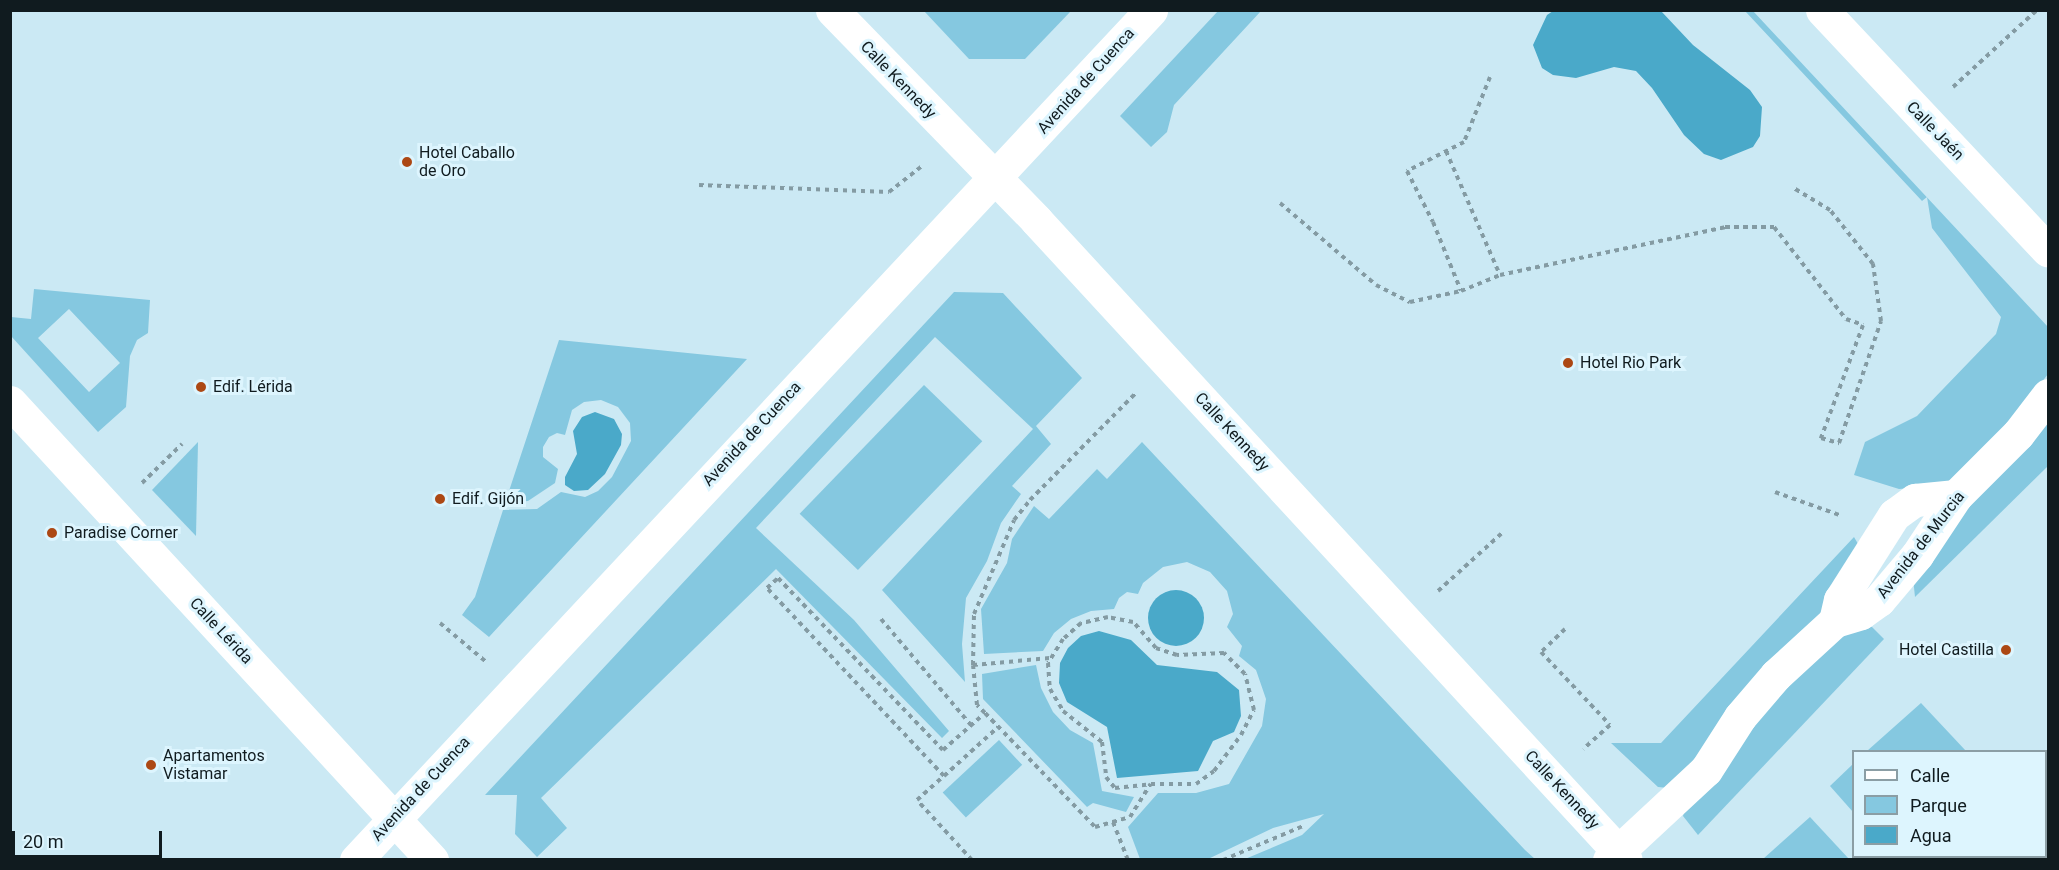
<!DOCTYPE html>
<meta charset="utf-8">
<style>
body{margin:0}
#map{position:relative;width:2059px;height:870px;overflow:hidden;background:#cbe9f4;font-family:Roboto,sans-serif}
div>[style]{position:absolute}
.green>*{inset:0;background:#85c8e0;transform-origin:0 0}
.water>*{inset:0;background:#4aa9c9}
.round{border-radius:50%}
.path>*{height:4px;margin-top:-2px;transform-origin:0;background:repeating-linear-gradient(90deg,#849ba3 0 4.5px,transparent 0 9px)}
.pedestrian>*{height:33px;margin:-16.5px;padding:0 16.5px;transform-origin:16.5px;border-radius:16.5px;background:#fff}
.minor>*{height:33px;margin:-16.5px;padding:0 16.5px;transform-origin:16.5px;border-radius:16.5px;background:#fff}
.dots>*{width:16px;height:16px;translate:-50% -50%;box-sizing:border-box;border:3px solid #ddf5fe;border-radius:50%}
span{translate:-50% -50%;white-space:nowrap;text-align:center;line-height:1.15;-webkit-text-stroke:6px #ddf5fe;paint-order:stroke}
.street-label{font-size:16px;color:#101b1f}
.poi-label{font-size:16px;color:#101b1f}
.left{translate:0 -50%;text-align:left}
.right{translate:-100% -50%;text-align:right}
.frame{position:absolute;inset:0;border:12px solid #101b1f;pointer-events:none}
.legend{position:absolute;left:1852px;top:750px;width:195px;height:108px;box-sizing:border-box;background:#ddf5fe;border:2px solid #8b9ea5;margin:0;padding:8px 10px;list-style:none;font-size:18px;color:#101b1f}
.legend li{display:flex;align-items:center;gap:12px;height:30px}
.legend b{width:30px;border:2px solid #8b9ea5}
.scale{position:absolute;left:12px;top:831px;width:150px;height:27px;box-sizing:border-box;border:3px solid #101b1f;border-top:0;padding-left:8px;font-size:18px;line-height:21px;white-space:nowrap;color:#101b1f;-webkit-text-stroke:4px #ddf5fe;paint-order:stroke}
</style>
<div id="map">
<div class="green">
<div style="clip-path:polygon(924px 11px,1071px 11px,1025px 59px,969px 59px)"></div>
<div style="clip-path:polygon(1218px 11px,1261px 11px,1174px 105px,1167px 132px,1151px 147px,1120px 116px)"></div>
<div style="clip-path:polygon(1745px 11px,1753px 11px,2048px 327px,2048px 374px,2015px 417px,1947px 485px,1899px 489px,1854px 475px,1865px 442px,1917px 416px,1996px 334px,2001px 317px,1932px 228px,1927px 197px,1922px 201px)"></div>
<div style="clip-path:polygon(evenodd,34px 289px,150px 300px,148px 333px,137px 340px,130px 356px,126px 407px,98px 432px,11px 336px,11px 317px,31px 319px,34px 289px,69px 309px,120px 363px,89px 392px,38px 338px,69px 309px)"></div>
<div style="clip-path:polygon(954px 292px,1003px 293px,1082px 378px,1036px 426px,1051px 444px,1012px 486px,1021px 494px,1001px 523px,987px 561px,966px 598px,962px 644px,965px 682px,882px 590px,1033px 429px,935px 337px,756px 528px,854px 620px,949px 731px,942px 738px,776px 569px,541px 798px,567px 828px,537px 857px,515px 834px,517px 795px,485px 795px)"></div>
<div style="clip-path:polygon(559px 340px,747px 359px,489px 637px,462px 615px,475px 597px,503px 510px,537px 509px,561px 492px,585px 497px,598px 491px,612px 477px,631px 441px,630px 423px,618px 407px,601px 400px,584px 402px,572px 410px,565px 435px,557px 433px,549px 437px,543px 447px,543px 457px,558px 469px,555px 483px,528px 501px,505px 503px)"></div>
<div style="left:924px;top:385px;width:81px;height:179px;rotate:44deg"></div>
<div style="clip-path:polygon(2048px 413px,2048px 466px,1915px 597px,1913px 578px,1956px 518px)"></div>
<div style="clip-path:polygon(198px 442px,196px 536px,152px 490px)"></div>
<div style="clip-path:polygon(1142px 442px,1525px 850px,1535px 859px,1245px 859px,1302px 835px,1324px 814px,1273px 828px,1208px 859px,1140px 859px,1128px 827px,1158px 793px,1196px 793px,1229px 784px,1262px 726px,1266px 699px,1256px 670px,1239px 656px,1242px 646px,1227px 627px,1233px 614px,1227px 591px,1210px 572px,1187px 562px,1163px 567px,1143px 583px,1138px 594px,1127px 592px,1119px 598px,1114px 609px,1091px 611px,1071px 619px,1054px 633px,1043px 651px,984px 654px,981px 609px,1007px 563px,1012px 539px,1034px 506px,1049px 519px,1097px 469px,1107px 479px)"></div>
<div style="clip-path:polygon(1854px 537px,1861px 549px,1829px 605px,1669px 788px,1658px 787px,1611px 743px,1661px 743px)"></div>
<div style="clip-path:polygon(1868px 623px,1884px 639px,1698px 835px,1683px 816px,1686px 804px,1750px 723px,1845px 626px)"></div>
<div style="clip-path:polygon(1036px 665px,1041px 688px,1053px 712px,1070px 730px,1093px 743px,1102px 791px,1134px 797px,1126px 812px,1093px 803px,1087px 807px,983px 699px,982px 674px)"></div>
<div style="clip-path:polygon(1921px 703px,1966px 751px,1867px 751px)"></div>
<div style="left:999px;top:740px;width:34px;height:77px;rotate:47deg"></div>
<div style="clip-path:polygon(1853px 764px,1853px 812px,1830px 786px)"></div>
<div style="clip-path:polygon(1810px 817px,1849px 859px,1763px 859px)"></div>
<div style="clip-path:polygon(2046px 839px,2048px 859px,1894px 857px,2046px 856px)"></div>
</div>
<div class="water">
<div style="clip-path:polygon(1553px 11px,1661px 11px,1693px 45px,1750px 90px,1762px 107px,1760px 136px,1753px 147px,1721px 160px,1704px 154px,1684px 135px,1652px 88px,1636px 71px,1614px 67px,1576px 78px,1553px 75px,1542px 68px,1533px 45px,1547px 15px)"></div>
<div style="clip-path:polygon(595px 412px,614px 419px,622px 434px,621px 445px,605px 474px,588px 490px,574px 491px,565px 485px,565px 477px,577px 454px,573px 431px,582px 417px)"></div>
<div class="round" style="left:1148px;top:590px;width:56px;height:56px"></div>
<div style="clip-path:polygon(1099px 631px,1131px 640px,1157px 665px,1217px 672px,1239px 690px,1241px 716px,1234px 732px,1213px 741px,1198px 771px,1117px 778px,1107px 727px,1067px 702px,1059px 683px,1060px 663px,1068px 648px,1081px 636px)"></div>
</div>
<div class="path">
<div style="left:1490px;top:77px;width:70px;rotate:111.8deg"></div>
<div style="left:1464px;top:142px;width:64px;rotate:153deg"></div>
<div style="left:1407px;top:171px;width:57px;rotate:63deg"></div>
<div style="left:1433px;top:222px;width:74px;rotate:67.9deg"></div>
<div style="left:1461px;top:291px;width:42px;rotate:-22.3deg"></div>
<div style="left:1953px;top:87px;width:114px;rotate:-42.5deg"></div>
<div style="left:1446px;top:151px;width:135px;rotate:66.5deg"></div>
<div style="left:1500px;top:275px;width:230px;rotate:-12deg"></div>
<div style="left:1725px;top:227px;width:49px"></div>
<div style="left:1774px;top:227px;width:117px;rotate:52deg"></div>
<div style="left:1846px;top:319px;width:18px;rotate:19deg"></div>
<div style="left:1863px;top:325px;width:121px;rotate:110.4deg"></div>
<div style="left:1821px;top:438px;width:19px;rotate:16deg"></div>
<div style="left:1839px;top:443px;width:129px;rotate:-71deg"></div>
<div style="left:1881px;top:321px;width:58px;rotate:-98deg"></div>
<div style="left:1873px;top:264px;width:69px;rotate:-128.5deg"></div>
<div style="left:1830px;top:210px;width:44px;rotate:-148.8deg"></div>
<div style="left:699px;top:185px;width:190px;rotate:2.1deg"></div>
<div style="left:889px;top:192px;width:42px;rotate:-38.2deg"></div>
<div style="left:1280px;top:203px;width:126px;rotate:40.5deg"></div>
<div style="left:1376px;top:285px;width:38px;rotate:27deg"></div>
<div style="left:1410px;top:302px;width:52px;rotate:-12.2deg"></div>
<div style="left:142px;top:483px;width:56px;rotate:-44.3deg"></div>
<div style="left:1775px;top:492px;width:71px;rotate:19.7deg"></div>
<div style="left:1438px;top:591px;width:86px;rotate:-42.2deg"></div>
<div style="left:881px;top:619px;width:139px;rotate:49.7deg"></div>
<div style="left:440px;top:623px;width:59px;rotate:40.2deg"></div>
<div style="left:1565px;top:629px;width:33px;rotate:136deg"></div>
<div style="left:1541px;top:652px;width:100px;rotate:46.6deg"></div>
<div style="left:1610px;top:725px;width:36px;rotate:138deg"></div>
<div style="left:973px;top:665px;width:51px;rotate:-88.9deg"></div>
<div style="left:974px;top:614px;width:102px;rotate:-66.9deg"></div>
<div style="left:1014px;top:520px;width:26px;rotate:-51deg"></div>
<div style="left:1030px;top:500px;width:151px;rotate:-45.3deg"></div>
<div style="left:985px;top:713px;width:11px;rotate:-135deg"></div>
<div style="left:977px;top:705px;width:40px;rotate:-95.7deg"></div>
<div style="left:973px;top:665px;width:77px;rotate:-5.2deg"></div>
<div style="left:944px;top:776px;width:73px;rotate:-42.2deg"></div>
<div style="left:1113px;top:822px;width:41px;rotate:68.5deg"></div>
<div style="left:972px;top:860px;width:81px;rotate:-132.5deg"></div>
<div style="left:917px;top:800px;width:36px;rotate:-42deg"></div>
<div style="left:944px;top:776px;width:258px;rotate:-133.3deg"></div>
<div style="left:767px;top:588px;width:15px;rotate:-42deg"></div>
<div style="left:778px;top:578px;width:238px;rotate:46.2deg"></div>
<div style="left:943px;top:750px;width:56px;rotate:-41.4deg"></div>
<div style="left:985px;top:713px;width:158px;rotate:46deg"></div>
<div style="left:1095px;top:827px;width:36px;rotate:-16deg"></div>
<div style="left:1130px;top:817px;width:39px;rotate:-58deg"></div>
<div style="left:1151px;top:784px;width:45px"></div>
<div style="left:1196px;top:784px;width:22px;rotate:-36deg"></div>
<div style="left:1214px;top:771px;width:45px;rotate:-53.1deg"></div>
<div style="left:1241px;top:735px;width:28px;rotate:-63deg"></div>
<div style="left:1254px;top:710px;width:37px;rotate:-104deg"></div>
<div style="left:1245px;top:674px;width:30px;rotate:-135deg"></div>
<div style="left:1224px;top:653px;width:47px;rotate:177.6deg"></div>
<div style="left:1177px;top:655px;width:22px;rotate:-162deg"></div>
<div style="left:1156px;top:648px;width:35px;rotate:-131deg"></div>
<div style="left:1133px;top:622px;width:25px;rotate:-169deg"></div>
<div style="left:1108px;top:617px;width:28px;rotate:167deg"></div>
<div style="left:1081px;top:623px;width:24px;rotate:138deg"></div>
<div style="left:1063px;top:639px;width:28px;rotate:122deg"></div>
<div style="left:1048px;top:663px;width:26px;rotate:86deg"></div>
<div style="left:1050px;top:689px;width:26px;rotate:59deg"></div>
<div style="left:1063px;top:711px;width:50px;rotate:38.5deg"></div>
<div style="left:1102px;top:742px;width:35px;rotate:83deg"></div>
<div style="left:1106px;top:777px;width:14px;rotate:51deg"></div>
<div style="left:1115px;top:788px;width:36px;rotate:-6deg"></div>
<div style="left:1223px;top:860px;width:87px;rotate:-23deg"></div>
</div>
<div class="pedestrian">
<div style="left:1835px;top:621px;width:22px;rotate:-77deg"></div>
<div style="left:1840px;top:600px;width:101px;rotate:-57.6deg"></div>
<div style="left:1894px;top:515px;width:26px;rotate:-36deg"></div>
<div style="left:1915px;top:500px;width:41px;rotate:-5.6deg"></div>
<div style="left:1609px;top:860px;width:132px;rotate:-42.9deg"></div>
<div style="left:1706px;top:770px;width:63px;rotate:-57.3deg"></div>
<div style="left:1740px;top:717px;width:55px;rotate:-49.4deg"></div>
<div style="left:1776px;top:675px;width:80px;rotate:-42.5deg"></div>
<div style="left:1835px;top:621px;width:27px;rotate:-17deg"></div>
<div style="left:1861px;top:613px;width:22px;rotate:-36deg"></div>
<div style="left:1879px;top:600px;width:59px;rotate:-49.8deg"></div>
<div style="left:1917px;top:555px;width:71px;rotate:-56.5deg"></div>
<div style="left:1956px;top:496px;width:88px;rotate:-45deg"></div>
<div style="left:2018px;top:434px;width:49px;rotate:-52.4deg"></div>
</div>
<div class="minor">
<div style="left:832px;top:10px;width:293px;rotate:45.8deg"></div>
<div style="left:1036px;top:220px;width:870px;rotate:47.33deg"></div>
<div style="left:1822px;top:10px;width:330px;rotate:46.8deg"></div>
<div style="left:10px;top:402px;width:623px;rotate:47.34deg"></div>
<div style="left:356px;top:860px;width:1164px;rotate:-46.91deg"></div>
</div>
<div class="dots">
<div style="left:407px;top:162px;background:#ac4814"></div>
<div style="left:1568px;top:363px;background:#ac4814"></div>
<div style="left:201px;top:387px;background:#ac4814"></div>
<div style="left:440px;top:499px;background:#ac4814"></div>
<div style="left:52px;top:533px;background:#ac4814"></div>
<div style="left:2006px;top:650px;background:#ac4814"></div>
<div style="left:151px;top:765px;background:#ac4814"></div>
</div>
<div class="street-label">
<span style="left:898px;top:80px;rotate:46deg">Calle Kennedy</span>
<span style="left:1086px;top:81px;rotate:-48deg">Avenida de Cuenca</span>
<span style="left:1935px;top:131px;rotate:46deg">Calle Jaén</span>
<span style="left:1232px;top:432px;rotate:47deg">Calle Kennedy</span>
<span style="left:752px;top:434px;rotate:-47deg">Avenida de Cuenca</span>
<span style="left:1921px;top:545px;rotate:-52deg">Avenida de Murcia</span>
<span style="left:221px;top:631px;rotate:47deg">Calle Lérida</span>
<span style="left:421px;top:789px;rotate:-47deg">Avenida de Cuenca</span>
<span style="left:1562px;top:790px;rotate:47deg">Calle Kennedy</span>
</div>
<div class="poi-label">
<span class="left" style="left:419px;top:162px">Hotel Caballo<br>de Oro</span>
<span class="left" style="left:1580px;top:363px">Hotel Rio Park</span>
<span class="left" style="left:213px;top:387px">Edif. Lérida</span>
<span class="left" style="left:452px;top:499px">Edif. Gijón</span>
<span class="left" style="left:64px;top:533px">Paradise Corner</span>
<span class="right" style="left:1994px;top:650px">Hotel Castilla</span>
<span class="left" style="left:163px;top:765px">Apartamentos<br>Vistamar</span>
</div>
<div class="frame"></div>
<ul class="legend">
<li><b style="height:8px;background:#fff"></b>Calle</li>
<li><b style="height:16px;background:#85c8e0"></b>Parque</li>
<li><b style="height:16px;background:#4aa9c9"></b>Agua</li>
</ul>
<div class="scale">20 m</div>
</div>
